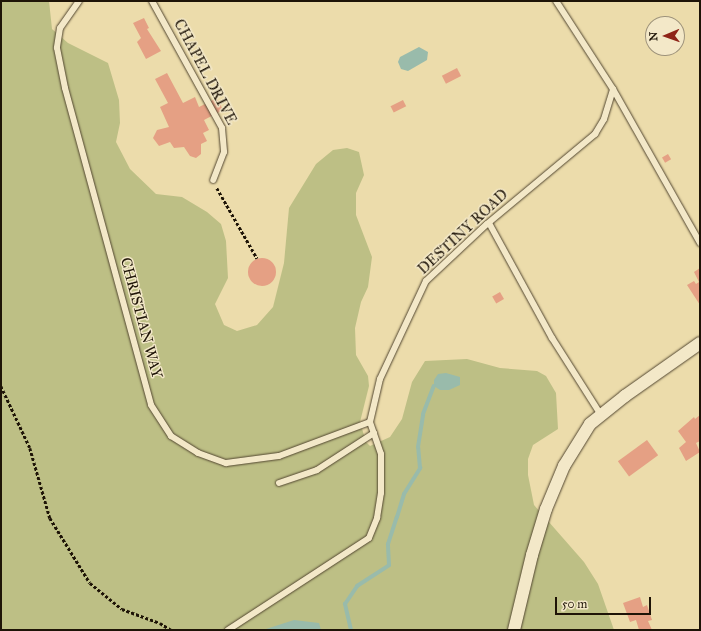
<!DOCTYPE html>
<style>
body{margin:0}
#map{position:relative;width:701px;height:631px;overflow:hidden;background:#ecdcab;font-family:"IM FELL Great Primer",serif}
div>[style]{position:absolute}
.green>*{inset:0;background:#bdbf85}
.water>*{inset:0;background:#99bbab}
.stream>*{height:4px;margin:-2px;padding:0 2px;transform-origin:2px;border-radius:2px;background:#99bbab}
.building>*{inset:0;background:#e5a084;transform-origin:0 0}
.round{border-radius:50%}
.path>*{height:2.5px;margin-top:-1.25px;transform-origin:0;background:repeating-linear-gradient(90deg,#1e1407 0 3px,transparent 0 5px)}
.roads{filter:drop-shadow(0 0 1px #524630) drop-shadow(0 0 1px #524630)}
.lane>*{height:6px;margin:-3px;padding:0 3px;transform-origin:3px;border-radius:3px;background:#f3e8c8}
.street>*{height:12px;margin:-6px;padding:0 6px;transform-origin:6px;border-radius:6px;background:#f3e8c8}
span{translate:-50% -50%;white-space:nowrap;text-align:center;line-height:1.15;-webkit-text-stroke:3px #f3e8c8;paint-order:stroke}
.street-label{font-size:15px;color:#1e1407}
.frame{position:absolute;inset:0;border:2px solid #1e1407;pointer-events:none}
.north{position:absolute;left:645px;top:16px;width:40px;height:40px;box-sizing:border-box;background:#f3e8c8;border:1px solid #9e937b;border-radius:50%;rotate:268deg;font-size:11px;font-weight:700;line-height:16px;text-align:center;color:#1e1407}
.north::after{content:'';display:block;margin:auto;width:14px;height:18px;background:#8f2418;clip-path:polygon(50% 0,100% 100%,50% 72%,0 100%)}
.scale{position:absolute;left:555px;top:597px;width:96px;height:18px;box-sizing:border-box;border:2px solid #1e1407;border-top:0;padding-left:5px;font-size:12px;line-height:14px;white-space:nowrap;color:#1e1407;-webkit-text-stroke:3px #f3e8c8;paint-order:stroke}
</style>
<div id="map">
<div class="green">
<div style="clip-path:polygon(1px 1px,49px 1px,52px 29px,68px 43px,108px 63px,119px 100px,120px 123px,116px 142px,130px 169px,156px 194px,182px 197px,207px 212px,221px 224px,226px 241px,228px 278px,215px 304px,224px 325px,237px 331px,257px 325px,273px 307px,284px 263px,289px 208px,316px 164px,333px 150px,347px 148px,359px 152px,364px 175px,356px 193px,356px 215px,372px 257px,368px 287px,361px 302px,355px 328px,356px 355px,368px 376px,369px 386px,360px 422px,366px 442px,370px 446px,390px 437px,402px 419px,412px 382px,425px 361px,467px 359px,500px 368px,537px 371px,546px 376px,556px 393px,558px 429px,533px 445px,528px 459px,528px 475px,534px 505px,584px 562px,598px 584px,614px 630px,1px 630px)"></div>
</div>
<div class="water">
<div style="clip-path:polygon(419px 47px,428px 52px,427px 60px,408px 71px,401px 69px,398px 62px,400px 57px)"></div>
<div style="clip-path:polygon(446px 373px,460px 377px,460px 385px,449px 390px,440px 390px,434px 386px,434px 380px,438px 374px)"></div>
<div style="clip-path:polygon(294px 620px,319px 623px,321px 630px,263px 630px)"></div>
</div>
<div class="stream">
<div style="left:351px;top:630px;width:27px;rotate:-103deg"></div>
<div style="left:345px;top:604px;width:22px;rotate:-56deg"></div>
<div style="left:357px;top:586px;width:38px;rotate:-33deg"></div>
<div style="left:389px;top:565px;width:21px;rotate:-93deg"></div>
<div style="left:388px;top:544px;width:28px;rotate:-72deg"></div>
<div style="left:397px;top:517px;width:24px;rotate:-73deg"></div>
<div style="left:404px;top:494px;width:31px;rotate:-58deg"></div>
<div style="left:420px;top:468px;width:21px;rotate:-95deg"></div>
<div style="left:418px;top:447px;width:33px;rotate:-81deg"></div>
<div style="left:423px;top:414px;width:30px;rotate:-69deg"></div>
</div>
<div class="building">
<div style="clip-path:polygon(144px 18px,149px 28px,147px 29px,161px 51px,146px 59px,137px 42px,141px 38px,133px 23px)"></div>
<div style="left:457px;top:68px;width:9px;height:17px;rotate:63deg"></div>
<div style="clip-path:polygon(167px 73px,183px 103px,195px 97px,199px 107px,217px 98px,223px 110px,204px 120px,209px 130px,203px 133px,207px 141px,201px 144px,201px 154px,196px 158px,190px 156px,184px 147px,174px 148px,170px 142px,159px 146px,153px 138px,157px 130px,169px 127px,160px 107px,168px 103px,155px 79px)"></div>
<div style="left:403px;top:100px;width:7px;height:14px;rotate:63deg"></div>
<div style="left:668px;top:154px;width:6px;height:7px;rotate:59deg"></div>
<div class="round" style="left:248px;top:258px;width:28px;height:28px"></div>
<div style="clip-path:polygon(700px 268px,700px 305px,687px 285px,694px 281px,696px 284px,699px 282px,694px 272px)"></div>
<div style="left:500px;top:292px;width:8px;height:9px;rotate:60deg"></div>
<div style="clip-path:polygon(700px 415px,700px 441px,696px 443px,700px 452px,686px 461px,679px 448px,686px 442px,678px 431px,694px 417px,695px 419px)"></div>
<div style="left:647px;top:440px;width:19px;height:36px;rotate:54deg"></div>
<div style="clip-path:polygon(640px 597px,643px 607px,647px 605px,652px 620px,648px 621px,652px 630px,639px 630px,636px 620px,630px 622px,623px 603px)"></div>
</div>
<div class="path">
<div style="left:217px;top:188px;width:81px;rotate:60.3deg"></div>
<div style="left:1px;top:386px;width:68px;rotate:64.9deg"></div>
<div style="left:30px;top:448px;width:73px;rotate:74.1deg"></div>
<div style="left:50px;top:518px;width:76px;rotate:58.4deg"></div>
<div style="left:90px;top:583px;width:41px;rotate:39.1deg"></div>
<div style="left:122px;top:609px;width:40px;rotate:20.2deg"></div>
<div style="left:160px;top:623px;width:13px;rotate:32deg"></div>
</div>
<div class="roads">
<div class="lane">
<div style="left:79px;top:1px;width:33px;rotate:125deg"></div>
<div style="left:60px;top:28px;width:20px;rotate:99deg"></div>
<div style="left:57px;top:48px;width:41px;rotate:78.7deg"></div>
<div style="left:65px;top:88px;width:328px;rotate:74.8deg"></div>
<div style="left:151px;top:405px;width:37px;rotate:57deg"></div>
<div style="left:171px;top:436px;width:32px;rotate:32deg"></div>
<div style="left:198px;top:453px;width:30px;rotate:20deg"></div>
<div style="left:226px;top:463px;width:53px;rotate:-7.5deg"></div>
<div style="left:279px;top:456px;width:97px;rotate:-20.5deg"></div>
<div style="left:152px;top:1px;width:145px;rotate:61.1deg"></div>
<div style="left:222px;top:128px;width:24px;rotate:85deg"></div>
<div style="left:224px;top:152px;width:30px;rotate:111deg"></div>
<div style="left:556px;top:1px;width:105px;rotate:57.1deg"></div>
<div style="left:613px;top:89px;width:177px;rotate:60.5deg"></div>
<div style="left:489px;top:223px;width:131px;rotate:61.3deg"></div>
<div style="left:552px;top:338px;width:91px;rotate:57.5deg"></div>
<div style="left:370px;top:422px;width:44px;rotate:-76.9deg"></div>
<div style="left:380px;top:379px;width:108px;rotate:-64.9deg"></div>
<div style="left:426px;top:281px;width:83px;rotate:-43.1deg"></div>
<div style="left:487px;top:224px;width:141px;rotate:-39.8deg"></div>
<div style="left:595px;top:134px;width:17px;rotate:-59deg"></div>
<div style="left:604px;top:119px;width:31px;rotate:-73deg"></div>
<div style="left:279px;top:483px;width:40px;rotate:-18.9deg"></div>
<div style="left:317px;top:470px;width:68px;rotate:-33deg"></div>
<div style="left:228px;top:630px;width:168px;rotate:-33.1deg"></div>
<div style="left:369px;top:538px;width:22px;rotate:-68deg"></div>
<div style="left:377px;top:518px;width:25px;rotate:-81deg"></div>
<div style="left:381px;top:493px;width:39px;rotate:-90deg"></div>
<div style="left:381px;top:454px;width:34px;rotate:-109deg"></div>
</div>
<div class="street">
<div style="left:514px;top:630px;width:77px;rotate:-76.5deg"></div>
<div style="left:532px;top:555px;width:48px;rotate:-73.1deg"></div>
<div style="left:546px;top:509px;width:47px;rotate:-67.3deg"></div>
<div style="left:564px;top:466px;width:49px;rotate:-58.2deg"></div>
<div style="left:590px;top:424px;width:45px;rotate:-38.7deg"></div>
<div style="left:625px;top:396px;width:92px;rotate:-35.2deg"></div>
</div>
</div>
<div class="street-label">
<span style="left:205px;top:72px;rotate:62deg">CHAPEL DRIVE</span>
<span style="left:463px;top:232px;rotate:-43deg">DESTINY ROAD</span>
<span style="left:141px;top:318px;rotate:75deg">CHRISTIAN WAY</span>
</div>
<div class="frame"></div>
<div class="north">N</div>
<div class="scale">50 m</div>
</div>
